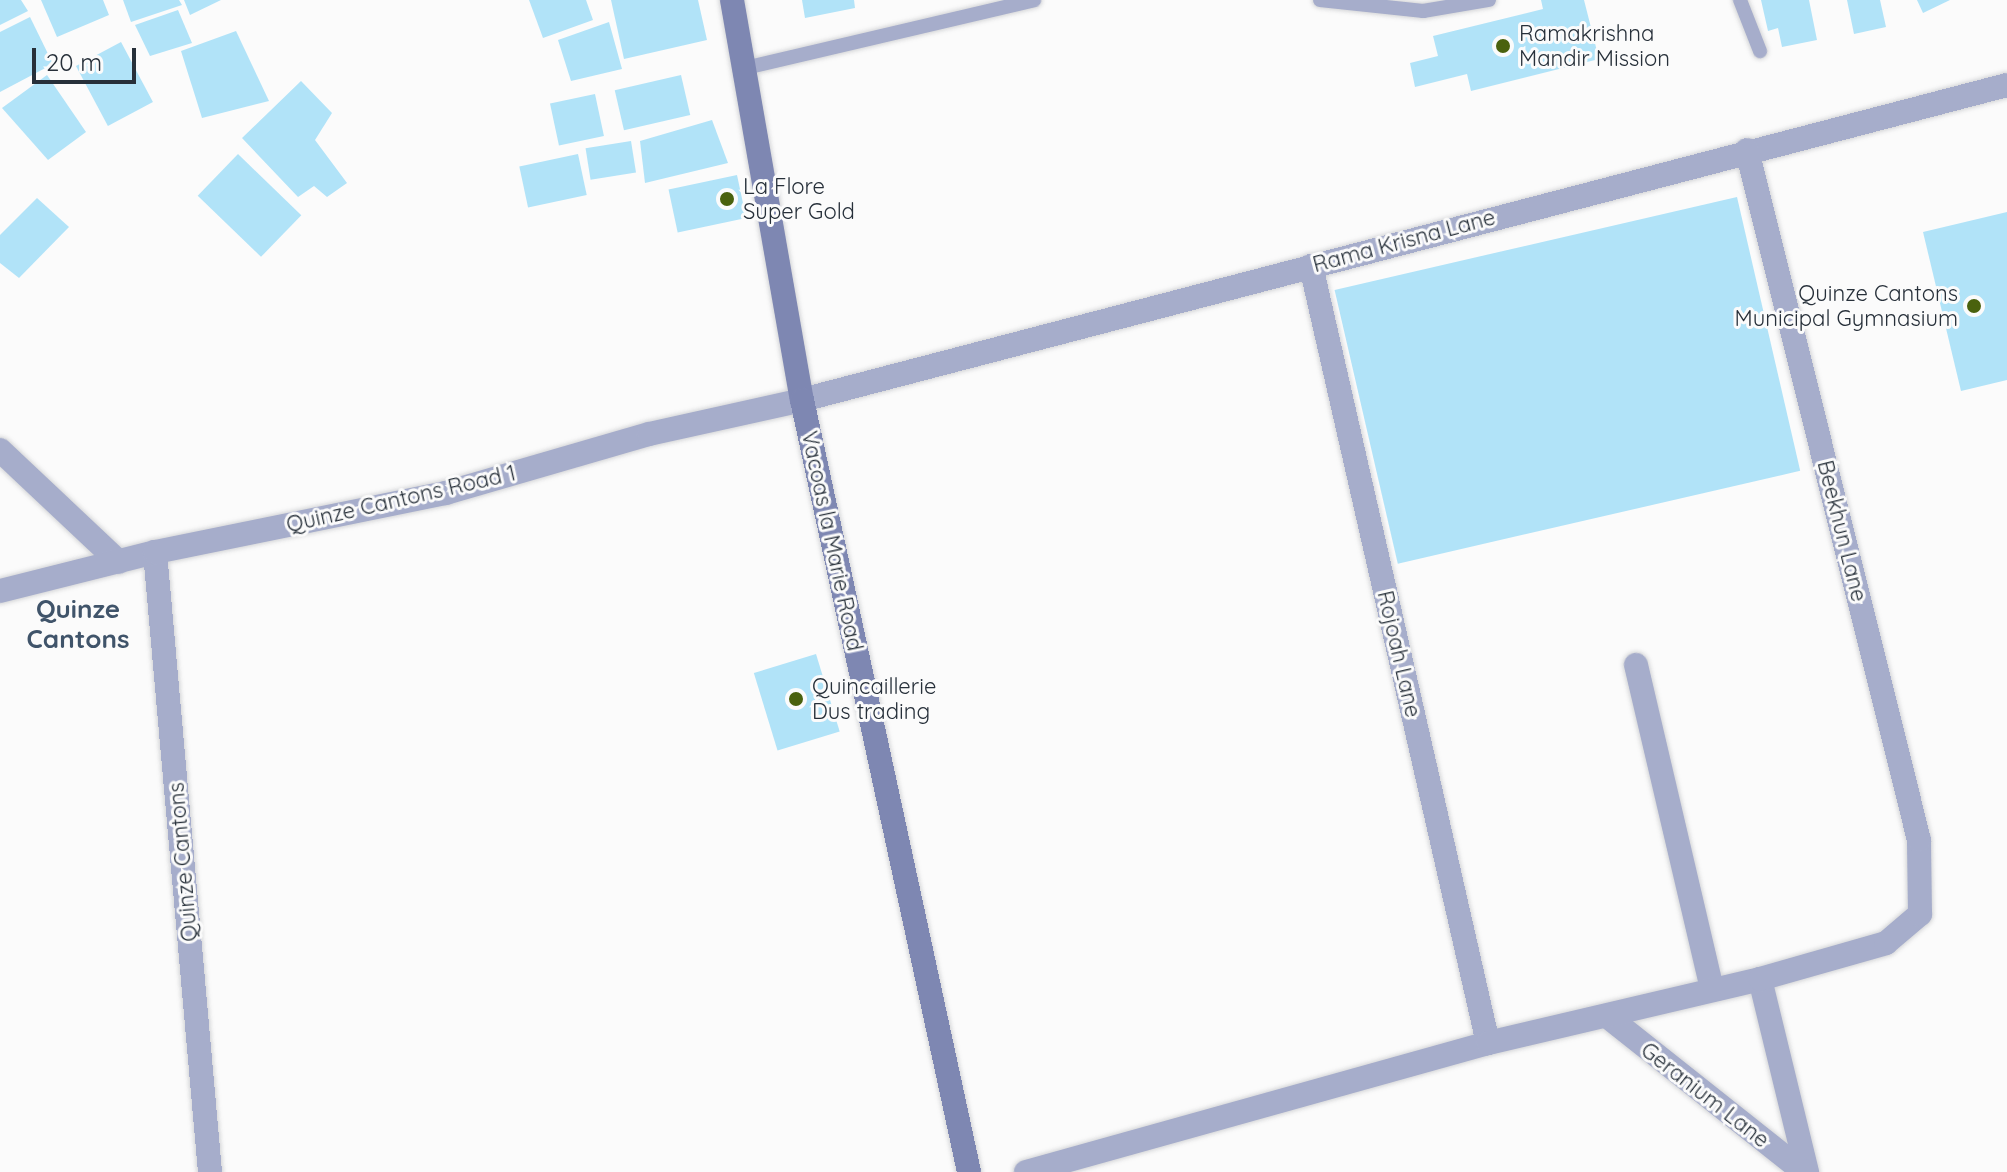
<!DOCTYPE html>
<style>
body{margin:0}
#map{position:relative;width:2007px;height:1172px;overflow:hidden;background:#fbfbfb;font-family:Quicksand,sans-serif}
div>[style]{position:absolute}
.building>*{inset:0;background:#b1e3f8;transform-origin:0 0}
.roads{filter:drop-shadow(0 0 2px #d5d6d8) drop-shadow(0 0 2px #d5d6d8)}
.lane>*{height:14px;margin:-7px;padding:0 7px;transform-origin:7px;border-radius:7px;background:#a6adcb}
.street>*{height:24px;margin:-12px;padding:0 12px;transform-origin:12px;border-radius:12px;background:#a6adcb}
.secondary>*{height:24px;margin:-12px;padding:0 12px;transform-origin:12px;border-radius:12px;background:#7e87b2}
.dots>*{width:22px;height:22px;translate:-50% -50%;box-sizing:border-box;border:4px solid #fbfbfb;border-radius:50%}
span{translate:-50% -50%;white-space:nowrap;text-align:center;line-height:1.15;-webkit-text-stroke:6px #fbfbfb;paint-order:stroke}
.poi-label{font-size:22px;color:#27303a}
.left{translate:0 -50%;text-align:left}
.right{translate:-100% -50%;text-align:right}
.street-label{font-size:22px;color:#27303a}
.quarter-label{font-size:26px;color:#40546a;font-weight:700}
.scale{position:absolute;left:32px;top:48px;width:104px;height:36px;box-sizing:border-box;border:4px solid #27303a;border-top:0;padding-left:10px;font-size:24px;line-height:28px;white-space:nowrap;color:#27303a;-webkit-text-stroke:6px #fbfbfb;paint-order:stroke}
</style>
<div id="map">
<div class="building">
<div style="clip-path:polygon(0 0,21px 0,28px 11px,0 25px)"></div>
<div style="clip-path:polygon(41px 0,103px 0,109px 15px,57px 37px)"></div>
<div style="clip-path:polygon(123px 0,179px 0,182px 5px,131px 22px)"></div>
<div style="clip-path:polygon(184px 0,221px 0,190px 15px)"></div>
<div style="clip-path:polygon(529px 0,586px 0,593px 20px,543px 38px)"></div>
<div style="clip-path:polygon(611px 0,698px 0,707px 40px,624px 59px)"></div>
<div style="clip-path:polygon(802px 0,854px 0,855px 8px,805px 18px)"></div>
<div style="clip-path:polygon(1541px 0,1584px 0,1599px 59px,1471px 91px,1467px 74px,1415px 87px,1410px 63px,1438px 56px,1433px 36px,1543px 9px)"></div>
<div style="clip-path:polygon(1761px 0,1809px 0,1817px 40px,1782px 47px,1778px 28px,1768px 31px)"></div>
<div style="clip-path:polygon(1847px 0,1880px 0,1886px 27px,1854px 34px)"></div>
<div style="clip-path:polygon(1917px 0,1950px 0,1923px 13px)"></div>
<div style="clip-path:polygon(178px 10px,192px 43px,150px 56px,135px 25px)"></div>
<div style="clip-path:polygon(30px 17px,53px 64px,0 92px,0 32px)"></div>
<div style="clip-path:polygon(609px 22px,622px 69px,571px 81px,558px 40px)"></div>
<div style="clip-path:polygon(236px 31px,269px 101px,202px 118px,181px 51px)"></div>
<div style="left:121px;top:42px;width:68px;height:51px;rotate:62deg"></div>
<div style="clip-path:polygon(47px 75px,86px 132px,48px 160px,2px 108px)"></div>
<div style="left:681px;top:75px;width:41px;height:68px;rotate:77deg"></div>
<div style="clip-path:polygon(301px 81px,332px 113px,315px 140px,347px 183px,327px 197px,314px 186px,298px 197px,242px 138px)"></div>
<div style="left:595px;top:94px;width:43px;height:46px;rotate:78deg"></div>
<div style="clip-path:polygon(712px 120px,728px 163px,645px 183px,640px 141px)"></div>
<div style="left:631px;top:141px;width:32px;height:46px;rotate:81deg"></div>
<div style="left:238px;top:154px;width:88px;height:58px;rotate:44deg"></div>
<div style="left:578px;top:154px;width:42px;height:60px;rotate:78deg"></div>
<div style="left:737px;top:175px;width:44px;height:70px;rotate:78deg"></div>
<div style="left:1737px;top:197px;width:281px;height:413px;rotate:77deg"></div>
<div style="clip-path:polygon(37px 198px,69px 227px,19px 278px,0 263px,0 235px)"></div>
<div style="clip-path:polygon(2007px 212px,2007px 380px,1961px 391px,1923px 232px)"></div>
<div style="left:816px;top:654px;width:81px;height:65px;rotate:73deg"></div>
</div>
<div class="roads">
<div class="lane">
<div style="left:1320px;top:0;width:104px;rotate:6.1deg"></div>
<div style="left:1423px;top:11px;width:67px;rotate:-9.5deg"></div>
<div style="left:1740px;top:0;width:55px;rotate:68.6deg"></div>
<div style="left:745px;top:68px;width:297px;rotate:-13.2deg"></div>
</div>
<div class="street">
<div style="left:1311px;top:266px;width:797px;rotate:77.17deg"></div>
<div style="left:0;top:450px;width:163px;rotate:43.3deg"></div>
<div style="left:155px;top:552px;width:622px;rotate:84.93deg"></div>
<div style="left:0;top:591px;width:160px;rotate:-14.1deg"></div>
<div style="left:155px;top:552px;width:297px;rotate:-11.5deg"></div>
<div style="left:446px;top:493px;width:211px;rotate:-16.2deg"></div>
<div style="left:649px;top:434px;width:157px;rotate:-12.5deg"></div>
<div style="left:802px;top:400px;width:1245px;rotate:-14.65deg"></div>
<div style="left:1636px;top:665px;width:333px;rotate:76.8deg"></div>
<div style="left:1760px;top:979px;width:199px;rotate:76.3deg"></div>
<div style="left:1607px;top:1016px;width:251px;rotate:38.4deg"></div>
<div style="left:1026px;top:1172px;width:480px;rotate:-15.6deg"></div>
<div style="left:1488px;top:1043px;width:279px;rotate:-13.2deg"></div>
<div style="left:1760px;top:979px;width:131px;rotate:-15.9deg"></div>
<div style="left:1886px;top:943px;width:45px;rotate:-40.5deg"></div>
<div style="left:1920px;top:914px;width:74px;rotate:-90.8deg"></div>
<div style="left:1919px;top:840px;width:711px;rotate:-104deg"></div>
</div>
<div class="secondary">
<div style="left:732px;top:0;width:406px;rotate:80.1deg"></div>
<div style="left:802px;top:400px;width:790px;rotate:77.79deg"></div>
</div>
</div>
<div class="dots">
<div style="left:1503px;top:46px;background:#4a620e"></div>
<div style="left:727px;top:199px;background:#4a620e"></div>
<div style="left:1974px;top:306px;background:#4a620e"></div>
<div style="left:796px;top:699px;background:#4a620e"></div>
</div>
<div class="poi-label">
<span class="left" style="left:1519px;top:46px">Ramakrishna<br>Mandir Mission</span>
<span class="left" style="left:743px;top:199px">La Flore<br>Super Gold</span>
<span class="right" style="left:1958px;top:306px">Quinze Cantons<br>Municipal Gymnasium</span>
<span class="left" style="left:812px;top:699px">Quincaillerie<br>Dus trading</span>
</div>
<div class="street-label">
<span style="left:1404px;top:241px;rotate:-15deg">Rama Krisna Lane</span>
<span style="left:401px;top:499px;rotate:-13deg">Quinze Cantons Road 1</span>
<span style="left:1842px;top:531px;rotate:76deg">Beekhun Lane</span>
<span style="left:832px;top:541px;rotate:78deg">Vacoas la Marie Road</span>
<span style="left:1399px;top:654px;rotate:77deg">Rojoah Lane</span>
<span style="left:183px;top:862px;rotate:-95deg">Quinze Cantons</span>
<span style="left:1705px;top:1095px;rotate:38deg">Geranium Lane</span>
</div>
<div class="quarter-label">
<span style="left:78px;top:624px">Quinze<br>Cantons</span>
</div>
<div class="scale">20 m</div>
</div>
